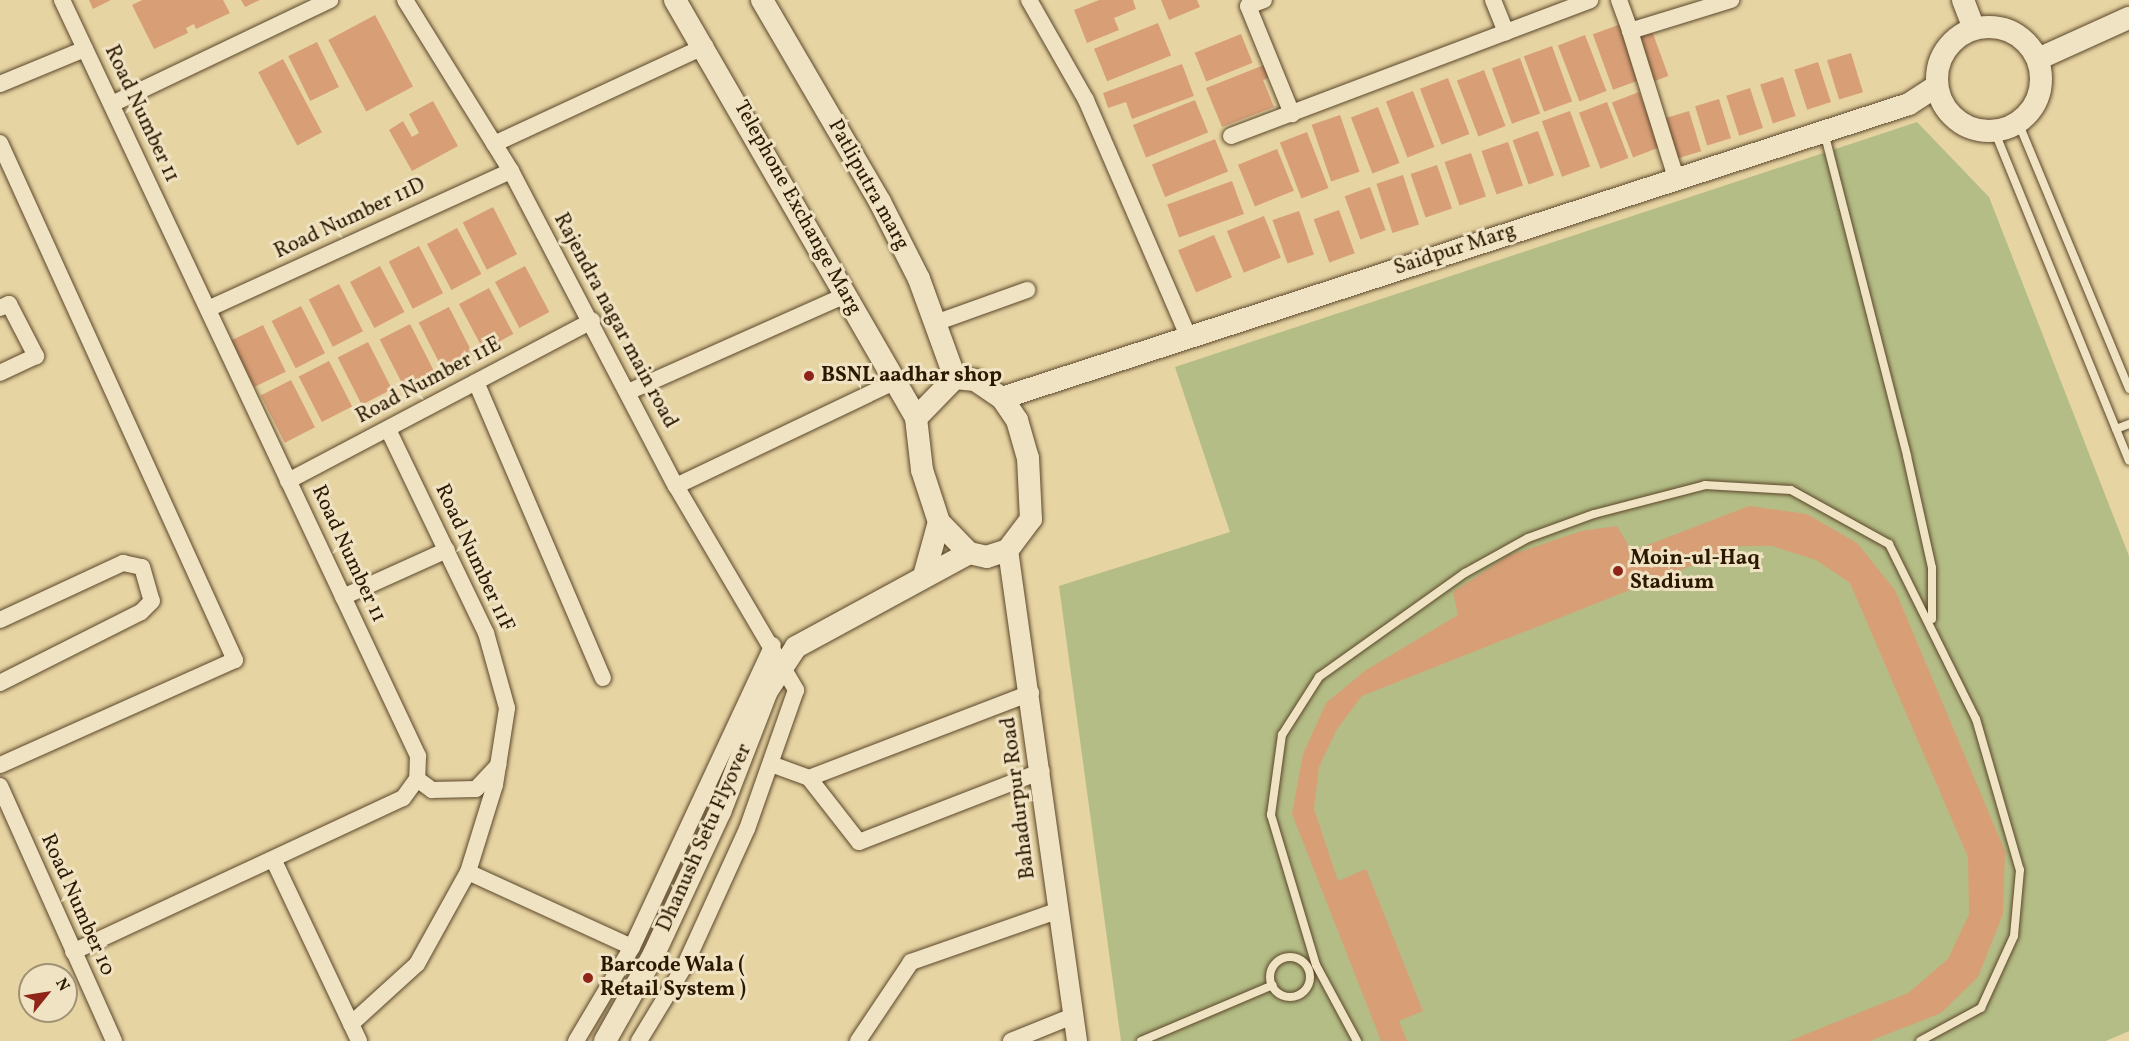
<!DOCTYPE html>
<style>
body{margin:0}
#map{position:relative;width:2129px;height:1041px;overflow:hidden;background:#e7d4a3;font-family:Vollkorn,serif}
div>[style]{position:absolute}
.green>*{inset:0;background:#b4bd86}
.building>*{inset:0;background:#d89f77;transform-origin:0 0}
.roads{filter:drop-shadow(0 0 2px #5b472a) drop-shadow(0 0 2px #5b472a)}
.service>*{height:8px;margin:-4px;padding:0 4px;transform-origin:4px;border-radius:4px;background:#efe3c3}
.service>.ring{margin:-4px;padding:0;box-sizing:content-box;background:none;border:8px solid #efe3c3;border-radius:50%}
.minor>*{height:16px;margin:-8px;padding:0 8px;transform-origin:8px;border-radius:8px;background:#efe3c3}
.tertiary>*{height:20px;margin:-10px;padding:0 10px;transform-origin:10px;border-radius:10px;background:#efe3c3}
.secondary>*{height:22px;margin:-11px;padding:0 11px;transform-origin:11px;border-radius:11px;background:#efe3c3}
.secondary>.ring{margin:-11px;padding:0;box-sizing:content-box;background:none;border:22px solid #efe3c3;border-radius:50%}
.dots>*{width:16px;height:16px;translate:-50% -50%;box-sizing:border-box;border:3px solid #efe3c3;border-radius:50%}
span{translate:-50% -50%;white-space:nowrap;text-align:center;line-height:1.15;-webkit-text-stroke:6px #efe3c3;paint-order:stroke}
.street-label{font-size:21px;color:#2c1801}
.poi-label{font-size:21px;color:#2c1801;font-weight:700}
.left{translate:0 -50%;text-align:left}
.north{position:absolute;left:18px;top:963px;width:60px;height:60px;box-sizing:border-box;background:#efe3c3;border:2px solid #a19275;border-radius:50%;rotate:60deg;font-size:16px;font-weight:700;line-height:24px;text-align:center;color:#2c1801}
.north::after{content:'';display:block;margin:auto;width:21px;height:27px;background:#8f2418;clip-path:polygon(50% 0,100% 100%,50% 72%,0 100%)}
</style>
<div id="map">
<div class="green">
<div style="clip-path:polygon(1917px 122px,1989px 197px,2129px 556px,2129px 1031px,2106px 1041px,1121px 1041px,1059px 586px,1230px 532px,1175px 367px)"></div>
</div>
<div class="building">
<div style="clip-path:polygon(89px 0,111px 0,93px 9px)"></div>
<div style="clip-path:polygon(142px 0,223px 0,230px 13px,196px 29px,194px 24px,186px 28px,188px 33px,154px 49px,132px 5px)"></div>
<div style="clip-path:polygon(241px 0,260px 0,245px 7px)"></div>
<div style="clip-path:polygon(1099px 0,1133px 0,1136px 9px,1114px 18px,1119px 30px,1087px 43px,1074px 10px)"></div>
<div style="clip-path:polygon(1161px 0,1197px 0,1200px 7px,1169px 20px)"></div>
<div style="left:375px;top:15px;width:81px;height:53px;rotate:62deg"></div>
<div style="left:1158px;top:23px;width:35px;height:69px;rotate:68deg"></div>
<div style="left:1621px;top:24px;width:59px;height:30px;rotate:70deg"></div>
<div style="left:1652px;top:31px;width:48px;height:18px;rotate:70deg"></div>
<div style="left:1241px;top:34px;width:31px;height:50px;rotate:68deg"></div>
<div style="left:1585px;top:35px;width:60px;height:29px;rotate:69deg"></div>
<div style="left:317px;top:42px;width:50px;height:32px;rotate:64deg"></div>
<div style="left:1552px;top:46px;width:59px;height:30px;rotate:70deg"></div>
<div style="left:1851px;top:53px;width:41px;height:25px;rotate:73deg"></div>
<div style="left:1520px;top:58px;width:59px;height:30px;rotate:70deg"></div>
<div style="left:283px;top:59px;width:83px;height:28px;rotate:62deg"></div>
<div style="left:1818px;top:62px;width:42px;height:25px;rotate:72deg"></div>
<div style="clip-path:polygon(1269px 63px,1274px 76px,1263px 80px,1274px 107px,1222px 127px,1206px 88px)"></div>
<div style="clip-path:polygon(1182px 64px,1194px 96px,1132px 119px,1126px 102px,1108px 108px,1103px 93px)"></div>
<div style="left:1484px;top:70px;width:60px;height:29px;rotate:69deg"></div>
<div style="left:1783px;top:77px;width:41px;height:24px;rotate:72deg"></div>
<div style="left:1448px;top:78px;width:60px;height:30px;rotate:69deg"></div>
<div style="left:1750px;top:88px;width:42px;height:25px;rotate:72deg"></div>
<div style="left:1413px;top:91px;width:60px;height:29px;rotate:69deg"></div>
<div style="left:1639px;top:92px;width:59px;height:29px;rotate:69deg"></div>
<div style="left:1719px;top:99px;width:41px;height:25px;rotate:73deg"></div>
<div style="left:1195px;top:100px;width:35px;height:67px;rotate:68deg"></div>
<div style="clip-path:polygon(433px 101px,458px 146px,412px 171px,389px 130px,403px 121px,412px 137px,419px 133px,409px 114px)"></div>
<div style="left:1607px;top:102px;width:60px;height:30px;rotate:69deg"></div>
<div style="left:1378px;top:107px;width:60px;height:29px;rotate:69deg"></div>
<div style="left:1570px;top:111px;width:59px;height:30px;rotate:70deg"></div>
<div style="left:1689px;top:111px;width:42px;height:25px;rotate:73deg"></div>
<div style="left:1340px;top:115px;width:60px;height:30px;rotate:71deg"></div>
<div style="left:1538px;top:131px;width:47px;height:27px;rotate:70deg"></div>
<div style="left:1307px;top:132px;width:60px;height:29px;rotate:69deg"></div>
<div style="left:1215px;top:139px;width:35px;height:68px;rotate:68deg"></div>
<div style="left:1508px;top:142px;width:46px;height:28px;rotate:71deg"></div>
<div style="left:1277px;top:149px;width:45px;height:42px;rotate:68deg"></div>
<div style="left:1471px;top:153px;width:46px;height:28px;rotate:71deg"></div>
<div style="left:1437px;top:165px;width:46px;height:28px;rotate:71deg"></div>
<div style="left:1403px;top:175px;width:52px;height:28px;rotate:72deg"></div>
<div style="left:1232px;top:181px;width:35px;height:69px;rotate:70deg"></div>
<div style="left:1370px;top:187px;width:46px;height:27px;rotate:70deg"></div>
<div style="left:493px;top:207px;width:53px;height:34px;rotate:63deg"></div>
<div style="left:1339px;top:210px;width:46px;height:27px;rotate:70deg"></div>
<div style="left:1299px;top:211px;width:46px;height:28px;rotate:71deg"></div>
<div style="left:1264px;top:216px;width:45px;height:40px;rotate:68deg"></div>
<div style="left:457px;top:228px;width:52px;height:34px;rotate:62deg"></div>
<div style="left:1214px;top:235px;width:46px;height:39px;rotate:67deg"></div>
<div style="left:419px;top:246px;width:53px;height:34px;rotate:63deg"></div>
<div style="left:380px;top:266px;width:52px;height:34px;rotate:62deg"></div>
<div style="left:525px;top:266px;width:52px;height:34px;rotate:62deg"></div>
<div style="left:339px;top:284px;width:53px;height:34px;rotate:63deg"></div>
<div style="left:489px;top:288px;width:52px;height:34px;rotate:62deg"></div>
<div style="left:301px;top:306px;width:53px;height:33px;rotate:63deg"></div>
<div style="left:449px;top:307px;width:53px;height:34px;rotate:63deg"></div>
<div style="left:410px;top:324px;width:53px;height:34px;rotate:63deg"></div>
<div style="left:263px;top:325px;width:52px;height:35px;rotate:64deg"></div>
<div style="left:368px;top:342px;width:53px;height:34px;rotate:63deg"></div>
<div style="left:329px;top:361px;width:51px;height:34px;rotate:63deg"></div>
<div style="left:291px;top:380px;width:53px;height:34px;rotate:63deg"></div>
<div style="clip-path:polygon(1749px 506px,1807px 514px,1857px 543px,1895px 590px,2005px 851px,2003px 914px,1978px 977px,1941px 1013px,1870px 1041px,1789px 1041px,1908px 993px,1948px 959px,1969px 914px,1968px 857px,1850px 583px,1816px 560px,1772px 546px,1741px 546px,1362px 696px,1337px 729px,1319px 767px,1314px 809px,1338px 881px,1366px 869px,1423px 1011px,1399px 1021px,1407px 1041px,1381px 1041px,1292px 814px,1303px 754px,1326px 703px,1366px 670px,1458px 615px,1453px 592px,1508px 556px,1581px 531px,1617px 526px,1632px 551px)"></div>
</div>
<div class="roads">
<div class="service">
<div style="left:2018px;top:122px;width:289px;rotate:67.4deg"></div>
<div style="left:1994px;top:130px;width:357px;rotate:67.8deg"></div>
<div style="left:1824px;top:132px;width:334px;rotate:75.6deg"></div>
<div style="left:1907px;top:456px;width:115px;rotate:77.4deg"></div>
<div style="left:1932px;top:568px;width:51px;rotate:90deg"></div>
<div style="left:2116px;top:429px;width:14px;rotate:-21deg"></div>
<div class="ring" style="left:1270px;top:957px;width:32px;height:32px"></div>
<div style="left:1141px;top:1041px;width:143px;rotate:-23deg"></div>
<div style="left:1357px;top:1041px;width:86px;rotate:-118.3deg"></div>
<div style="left:1316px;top:965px;width:157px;rotate:-106.7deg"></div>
<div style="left:1271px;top:815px;width:81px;rotate:-82.2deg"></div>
<div style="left:1282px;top:735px;width:69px;rotate:-57.5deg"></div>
<div style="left:1319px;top:677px;width:179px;rotate:-35.5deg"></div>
<div style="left:1465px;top:573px;width:72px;rotate:-29.1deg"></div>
<div style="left:1528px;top:538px;width:70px;rotate:-20deg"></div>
<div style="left:1594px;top:514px;width:115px;rotate:-14.6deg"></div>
<div style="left:1705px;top:485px;width:86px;rotate:3.3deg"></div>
<div style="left:1791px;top:490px;width:112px;rotate:28.9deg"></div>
<div style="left:1889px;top:544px;width:195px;rotate:63.6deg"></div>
<div style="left:1976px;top:719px;width:157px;rotate:73.8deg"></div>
<div style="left:2020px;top:870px;width:66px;rotate:95.2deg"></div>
<div style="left:2014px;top:936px;width:79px;rotate:114.6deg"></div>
<div style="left:1981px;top:1008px;width:69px;rotate:151.6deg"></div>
</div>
<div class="minor">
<div style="left:62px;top:0;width:836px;rotate:64.78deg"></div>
<div style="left:418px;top:756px;width:23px;rotate:92deg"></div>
<div style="left:417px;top:779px;width:24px;rotate:126deg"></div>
<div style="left:403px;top:798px;width:364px;rotate:155deg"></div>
<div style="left:405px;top:0;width:201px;rotate:58.2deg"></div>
<div style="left:511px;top:171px;width:356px;rotate:62.4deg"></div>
<div style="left:676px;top:486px;width:237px;rotate:59.5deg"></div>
<div style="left:796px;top:690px;width:147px;rotate:109.4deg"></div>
<div style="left:747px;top:829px;width:152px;rotate:114.5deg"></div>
<div style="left:684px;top:967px;width:87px;rotate:121.3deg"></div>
<div style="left:1029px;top:0;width:115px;rotate:60.3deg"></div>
<div style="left:1086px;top:100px;width:257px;rotate:66.6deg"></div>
<div style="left:1264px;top:0;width:17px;rotate:159deg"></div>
<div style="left:1248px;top:6px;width:117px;rotate:67.8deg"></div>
<div style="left:1493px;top:0;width:35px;rotate:68deg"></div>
<div style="left:1619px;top:0;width:33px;rotate:70deg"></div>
<div style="left:1630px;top:31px;width:106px;rotate:-17.1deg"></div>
<div style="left:1630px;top:31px;width:154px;rotate:72.6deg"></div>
<div style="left:0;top:84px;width:92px;rotate:-22.4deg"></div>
<div style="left:112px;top:104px;width:242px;rotate:-25.5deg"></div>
<div style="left:1231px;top:136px;width:384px;rotate:-20.7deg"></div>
<div style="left:0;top:143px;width:568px;rotate:65.56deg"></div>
<div style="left:235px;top:660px;width:257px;rotate:155.9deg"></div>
<div style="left:494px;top:144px;width:233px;rotate:-24.9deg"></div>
<div style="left:0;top:308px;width:10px;rotate:-24deg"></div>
<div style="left:9px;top:304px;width:59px;rotate:62.6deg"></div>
<div style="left:36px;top:356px;width:40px;rotate:155deg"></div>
<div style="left:208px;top:309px;width:333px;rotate:-24.5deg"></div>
<div style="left:935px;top:323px;width:98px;rotate:-19.7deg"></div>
<div style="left:476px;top:382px;width:322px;rotate:66.8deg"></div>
<div style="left:628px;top:392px;width:239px;rotate:-24deg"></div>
<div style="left:288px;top:481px;width:344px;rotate:-27.8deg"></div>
<div style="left:676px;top:486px;width:242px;rotate:-25.5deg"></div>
<div style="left:343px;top:597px;width:114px;rotate:-24.3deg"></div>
<div style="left:0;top:620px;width:136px;rotate:-24.9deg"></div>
<div style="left:123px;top:563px;width:19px;rotate:12deg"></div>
<div style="left:142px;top:567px;width:35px;rotate:74deg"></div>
<div style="left:152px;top:601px;width:16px;rotate:135deg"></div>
<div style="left:141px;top:612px;width:158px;rotate:153.3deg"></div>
<div style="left:771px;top:764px;width:40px;rotate:20.2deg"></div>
<div style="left:809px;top:778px;width:81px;rotate:52deg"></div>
<div style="left:859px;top:842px;width:196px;rotate:-21.2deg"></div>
<div style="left:809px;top:778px;width:238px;rotate:-21deg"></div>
<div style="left:417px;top:779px;width:19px;rotate:36deg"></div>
<div style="left:432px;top:790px;width:44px;rotate:-1.3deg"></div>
<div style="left:476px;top:789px;width:33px;rotate:-47deg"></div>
<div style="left:0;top:786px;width:279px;rotate:65.9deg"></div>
<div style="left:274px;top:861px;width:199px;rotate:64.7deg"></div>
<div style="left:468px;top:872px;width:180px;rotate:24.6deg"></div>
<div style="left:351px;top:1024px;width:89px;rotate:-42.3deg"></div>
<div style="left:417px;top:964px;width:105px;rotate:-61deg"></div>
<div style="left:468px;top:872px;width:91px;rotate:-72.8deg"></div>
<div style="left:495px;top:785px;width:78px;rotate:-81.1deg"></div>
<div style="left:507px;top:708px;width:78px;rotate:-105.6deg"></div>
<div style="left:486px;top:633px;width:226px;rotate:-115.7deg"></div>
<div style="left:576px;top:1041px;width:109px;rotate:-59.2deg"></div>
<div style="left:632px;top:947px;width:333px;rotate:-65deg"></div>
<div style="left:858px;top:1041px;width:95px;rotate:-56.1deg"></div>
<div style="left:911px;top:962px;width:155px;rotate:-19.3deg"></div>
<div style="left:1011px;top:1041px;width:67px;rotate:-22deg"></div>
</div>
<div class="tertiary">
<div style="left:1008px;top:550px;width:496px;rotate:82deg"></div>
</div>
<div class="secondary">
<div style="left:675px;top:0;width:482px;rotate:60deg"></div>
<div style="left:762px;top:0;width:234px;rotate:59.7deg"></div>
<div style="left:880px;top:202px;width:86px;rotate:63.1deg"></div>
<div style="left:919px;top:279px;width:105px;rotate:70deg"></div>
<div style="left:1963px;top:0;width:30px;rotate:69deg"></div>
<div class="ring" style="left:1937px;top:27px;width:82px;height:82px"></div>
<div style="left:2038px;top:59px;width:100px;rotate:-24.3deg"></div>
<div style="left:955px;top:378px;width:20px;rotate:6deg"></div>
<div style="left:975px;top:380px;width:32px;rotate:34deg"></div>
<div style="left:1002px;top:398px;width:27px;rotate:56deg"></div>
<div style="left:1017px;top:420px;width:40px;rotate:74deg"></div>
<div style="left:1028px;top:458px;width:61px;rotate:87.2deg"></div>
<div style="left:1031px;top:519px;width:39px;rotate:127deg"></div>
<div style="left:1008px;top:550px;width:22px;rotate:162deg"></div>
<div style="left:987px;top:557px;width:18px;rotate:-167deg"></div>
<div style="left:969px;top:553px;width:43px;rotate:-134.1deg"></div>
<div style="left:939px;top:522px;width:55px;rotate:-108.1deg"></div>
<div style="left:922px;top:470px;width:52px;rotate:-96.6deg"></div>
<div style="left:916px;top:418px;width:56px;rotate:-45.7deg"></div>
<div style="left:1002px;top:398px;width:953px;rotate:-17.96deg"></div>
<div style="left:1909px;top:104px;width:33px;rotate:-33deg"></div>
<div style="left:924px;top:576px;width:56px;rotate:-74.5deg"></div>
<div style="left:605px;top:1041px;width:100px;rotate:-60.6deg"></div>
<div style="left:654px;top:954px;width:157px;rotate:-65.1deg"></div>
<div style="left:720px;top:812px;width:130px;rotate:-68.8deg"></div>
<div style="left:767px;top:691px;width:53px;rotate:-56.6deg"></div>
<div style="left:796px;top:647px;width:197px;rotate:-28.5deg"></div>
</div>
</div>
<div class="dots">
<div style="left:809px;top:376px;background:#8f2418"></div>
<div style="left:1618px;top:571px;background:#8f2418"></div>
<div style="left:588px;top:978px;background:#8f2418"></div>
</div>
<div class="street-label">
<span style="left:141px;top:114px;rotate:65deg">Road Number 11</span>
<span style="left:868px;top:185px;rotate:61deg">Patliputra marg</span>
<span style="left:797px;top:208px;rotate:61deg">Telephone Exchange Marg</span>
<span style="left:350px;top:219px;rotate:-25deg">Road Number 11D</span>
<span style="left:1455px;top:250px;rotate:-18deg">Saidpur Marg</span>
<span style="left:615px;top:321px;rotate:62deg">Rajendra nagar main road</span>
<span style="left:429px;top:381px;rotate:-28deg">Road Number 11E</span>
<span style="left:348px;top:554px;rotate:65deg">Road Number 11</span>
<span style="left:474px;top:558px;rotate:65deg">Road Number 11F</span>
<span style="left:1019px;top:798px;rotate:-97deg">Bahadurpur Road</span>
<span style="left:705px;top:838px;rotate:-66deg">Dhanush Setu Flyover</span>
<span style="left:77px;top:905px;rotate:66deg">Road Number 10</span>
</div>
<div class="poi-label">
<span class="left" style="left:821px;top:376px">BSNL aadhar shop</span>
<span class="left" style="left:1630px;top:571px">Moin-ul-Haq<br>Stadium</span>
<span class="left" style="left:600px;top:978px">Barcode Wala (<br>Retail System )</span>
</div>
<div class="north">N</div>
</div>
